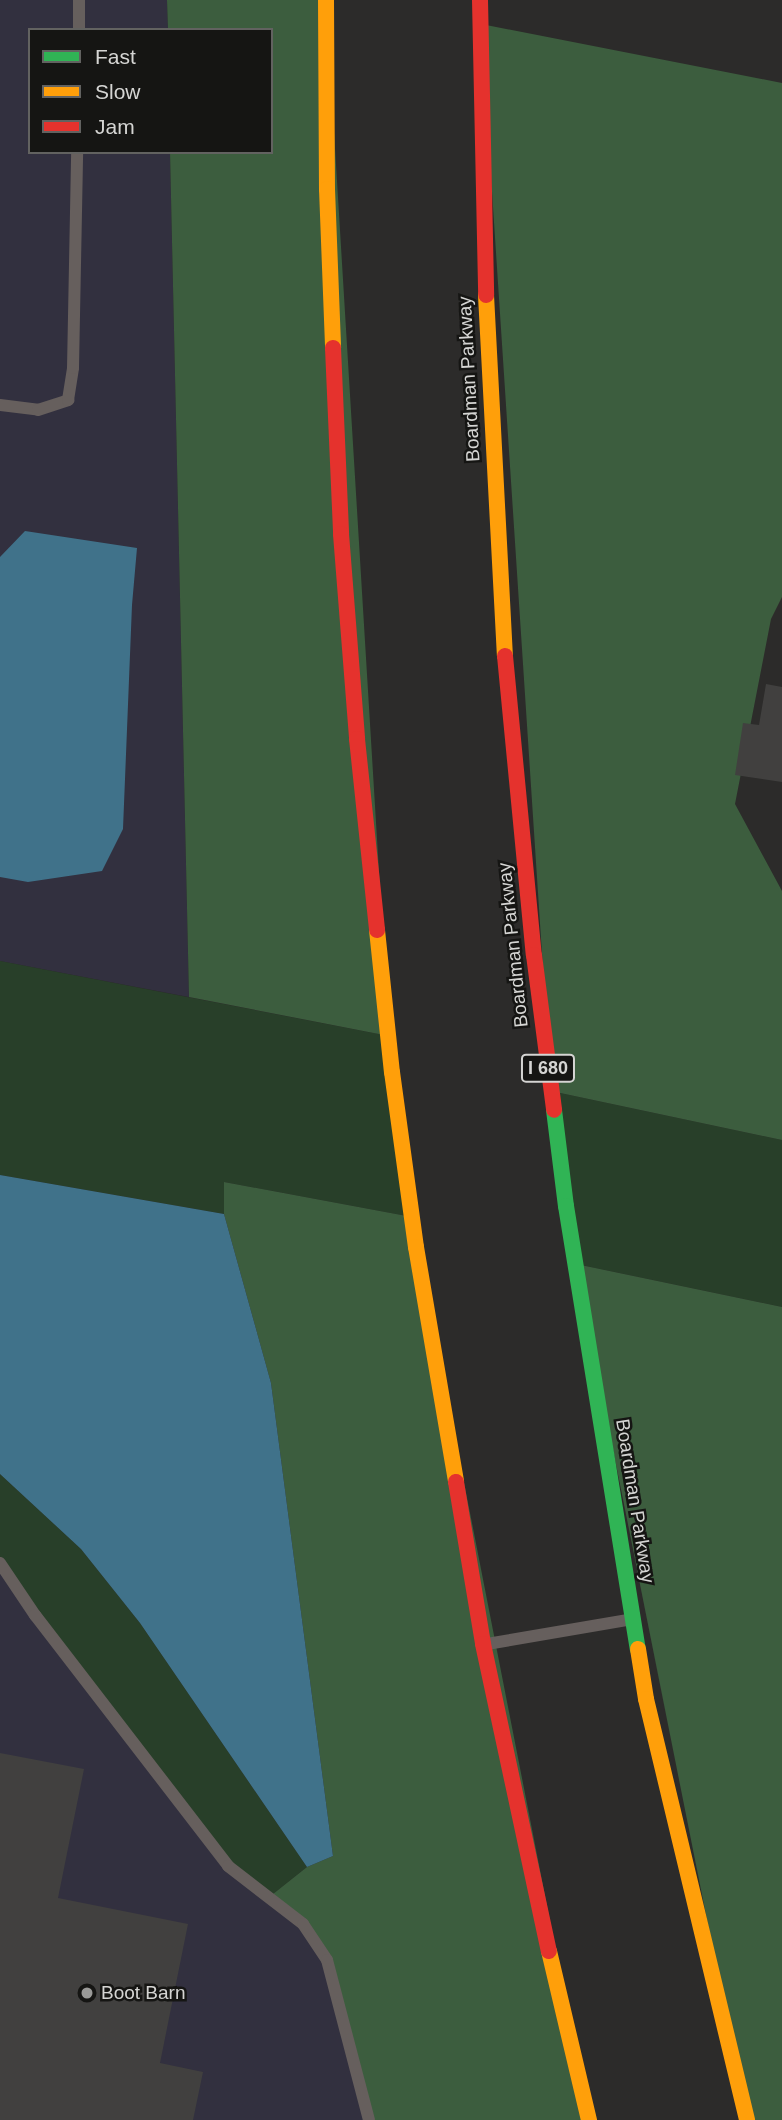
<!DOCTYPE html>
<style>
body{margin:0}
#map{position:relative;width:782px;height:2120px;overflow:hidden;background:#2c2b2a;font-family:Arial,sans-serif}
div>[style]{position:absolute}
.commercial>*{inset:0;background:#32303f}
.green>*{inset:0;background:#283f29}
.forest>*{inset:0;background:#3c5d3e}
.water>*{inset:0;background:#40728a}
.building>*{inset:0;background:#41403f}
.lane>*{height:12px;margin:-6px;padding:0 6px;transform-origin:6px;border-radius:6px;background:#665f5d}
.fast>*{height:16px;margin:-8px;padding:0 8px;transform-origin:8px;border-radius:8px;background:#30b455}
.slow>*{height:16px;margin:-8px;padding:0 8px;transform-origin:8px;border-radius:8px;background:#ff9f0a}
.jam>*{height:16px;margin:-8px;padding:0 8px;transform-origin:8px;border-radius:8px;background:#e5322d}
.dots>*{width:19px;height:19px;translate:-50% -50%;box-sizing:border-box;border:4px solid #151513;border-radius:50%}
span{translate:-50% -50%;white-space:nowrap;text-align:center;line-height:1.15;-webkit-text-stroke:5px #151513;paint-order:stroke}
.shield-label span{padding:2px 5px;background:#151513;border:2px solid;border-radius:5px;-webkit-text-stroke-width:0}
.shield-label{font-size:18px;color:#d5d5d3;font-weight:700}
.street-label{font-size:19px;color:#d5d5d3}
.poi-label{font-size:19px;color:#d5d5d3}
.left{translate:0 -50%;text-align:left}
.legend{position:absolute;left:28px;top:28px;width:245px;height:126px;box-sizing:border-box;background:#151513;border:2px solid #626260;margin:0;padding:9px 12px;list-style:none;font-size:21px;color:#d5d5d3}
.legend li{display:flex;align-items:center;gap:14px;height:35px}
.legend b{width:35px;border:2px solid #626260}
</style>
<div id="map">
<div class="commercial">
<div style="clip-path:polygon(0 0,167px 0,168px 30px,30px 30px,30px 152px,170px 152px,189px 997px,0 961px)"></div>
<div style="clip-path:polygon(0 1563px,228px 1866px,303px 1924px,327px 1960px,369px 2120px,0 2120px)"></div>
</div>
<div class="green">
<div style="clip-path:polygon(0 961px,389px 1036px,412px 1217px,224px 1182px,224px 1214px,0 1175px)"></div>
<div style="clip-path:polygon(551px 1091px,782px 1140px,782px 1307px,576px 1264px)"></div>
<div style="clip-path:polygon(0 1474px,81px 1549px,140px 1623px,307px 1867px,268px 1898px,228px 1866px,0 1563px)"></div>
</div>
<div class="forest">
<div style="clip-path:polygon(167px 0,326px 0,389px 1036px,189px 997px,170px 152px,271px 152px,271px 30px,168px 30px)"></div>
<div style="clip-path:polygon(481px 24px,782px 83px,782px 597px,771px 619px,735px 804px,782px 891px,782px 1140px,551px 1091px)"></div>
<div style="clip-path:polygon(224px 1182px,412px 1217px,589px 2120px,369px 2120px,327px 1960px,303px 1924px,268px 1898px,307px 1867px,333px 1856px,271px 1383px,224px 1214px)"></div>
<div style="clip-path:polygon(576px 1264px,782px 1307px,782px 2120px,747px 2120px)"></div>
</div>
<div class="water">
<div style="clip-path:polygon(25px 531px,137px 548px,132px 605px,123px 829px,102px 871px,28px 882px,0 877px,0 557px)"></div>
<div style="clip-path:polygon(0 1175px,224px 1214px,271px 1383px,333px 1856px,307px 1867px,140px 1623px,81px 1549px,0 1474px)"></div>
</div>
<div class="building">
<div style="clip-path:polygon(766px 684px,782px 687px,782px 782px,735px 775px,743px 723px,759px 725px)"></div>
<div style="clip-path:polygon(0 1753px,84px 1769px,58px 1898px,188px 1924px,160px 2063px,203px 2072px,193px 2120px,0 2120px)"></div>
</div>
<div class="lane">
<div style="left:79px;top:30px;width:30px;rotate:-90deg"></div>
<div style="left:0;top:405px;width:38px;rotate:7deg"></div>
<div style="left:38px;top:410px;width:32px;rotate:-18deg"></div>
<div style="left:68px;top:400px;width:32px;rotate:-81deg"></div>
<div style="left:73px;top:368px;width:216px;rotate:-88.9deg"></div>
<div style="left:0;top:1563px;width:63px;rotate:56.1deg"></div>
<div style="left:35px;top:1615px;width:317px;rotate:52.4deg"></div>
<div style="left:228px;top:1866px;width:95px;rotate:37.7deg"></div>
<div style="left:303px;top:1924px;width:43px;rotate:56.3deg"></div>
<div style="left:327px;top:1960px;width:165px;rotate:75.3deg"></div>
<div style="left:487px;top:1644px;width:143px;rotate:-9.7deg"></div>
</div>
<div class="fast">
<div style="left:554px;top:1110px;width:97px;rotate:82.9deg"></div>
<div style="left:566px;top:1206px;width:449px;rotate:80.8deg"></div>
</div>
<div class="slow">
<div style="left:326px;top:0;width:189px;rotate:89.7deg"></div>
<div style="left:327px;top:189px;width:159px;rotate:87.8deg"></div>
<div style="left:486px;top:295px;width:361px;rotate:87deg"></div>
<div style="left:377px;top:930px;width:143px;rotate:84deg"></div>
<div style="left:392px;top:1072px;width:177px;rotate:82.2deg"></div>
<div style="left:416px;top:1247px;width:238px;rotate:80.3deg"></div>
<div style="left:638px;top:1649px;width:51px;rotate:80.9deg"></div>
<div style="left:646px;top:1699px;width:433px;rotate:76.5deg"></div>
<div style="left:549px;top:1951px;width:174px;rotate:76.7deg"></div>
</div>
<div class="jam">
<div style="left:480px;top:0;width:295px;rotate:88.8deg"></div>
<div style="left:333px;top:348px;width:186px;rotate:87.5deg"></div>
<div style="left:341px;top:534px;width:206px;rotate:85.5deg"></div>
<div style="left:357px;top:739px;width:192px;rotate:84deg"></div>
<div style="left:505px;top:656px;width:300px;rotate:84.5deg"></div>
<div style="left:534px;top:955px;width:156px;rotate:82.6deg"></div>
<div style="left:456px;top:1482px;width:164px;rotate:80.5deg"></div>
<div style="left:483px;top:1644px;width:314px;rotate:77.9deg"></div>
</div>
<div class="dots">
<div style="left:87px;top:1993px;background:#9a9a98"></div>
</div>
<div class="shield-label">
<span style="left:548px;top:1068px">I 680</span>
</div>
<div class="street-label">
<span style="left:469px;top:379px;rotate:-93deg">Boardman Parkway</span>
<span style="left:513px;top:945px;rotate:-96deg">Boardman Parkway</span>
<span style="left:635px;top:1501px;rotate:81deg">Boardman Parkway</span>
</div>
<div class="poi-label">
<span class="left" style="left:101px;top:1993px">Boot Barn</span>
</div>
<ul class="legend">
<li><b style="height:9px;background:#30b455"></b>Fast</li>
<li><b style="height:9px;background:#ff9f0a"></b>Slow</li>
<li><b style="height:9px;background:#e5322d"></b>Jam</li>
</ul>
</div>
